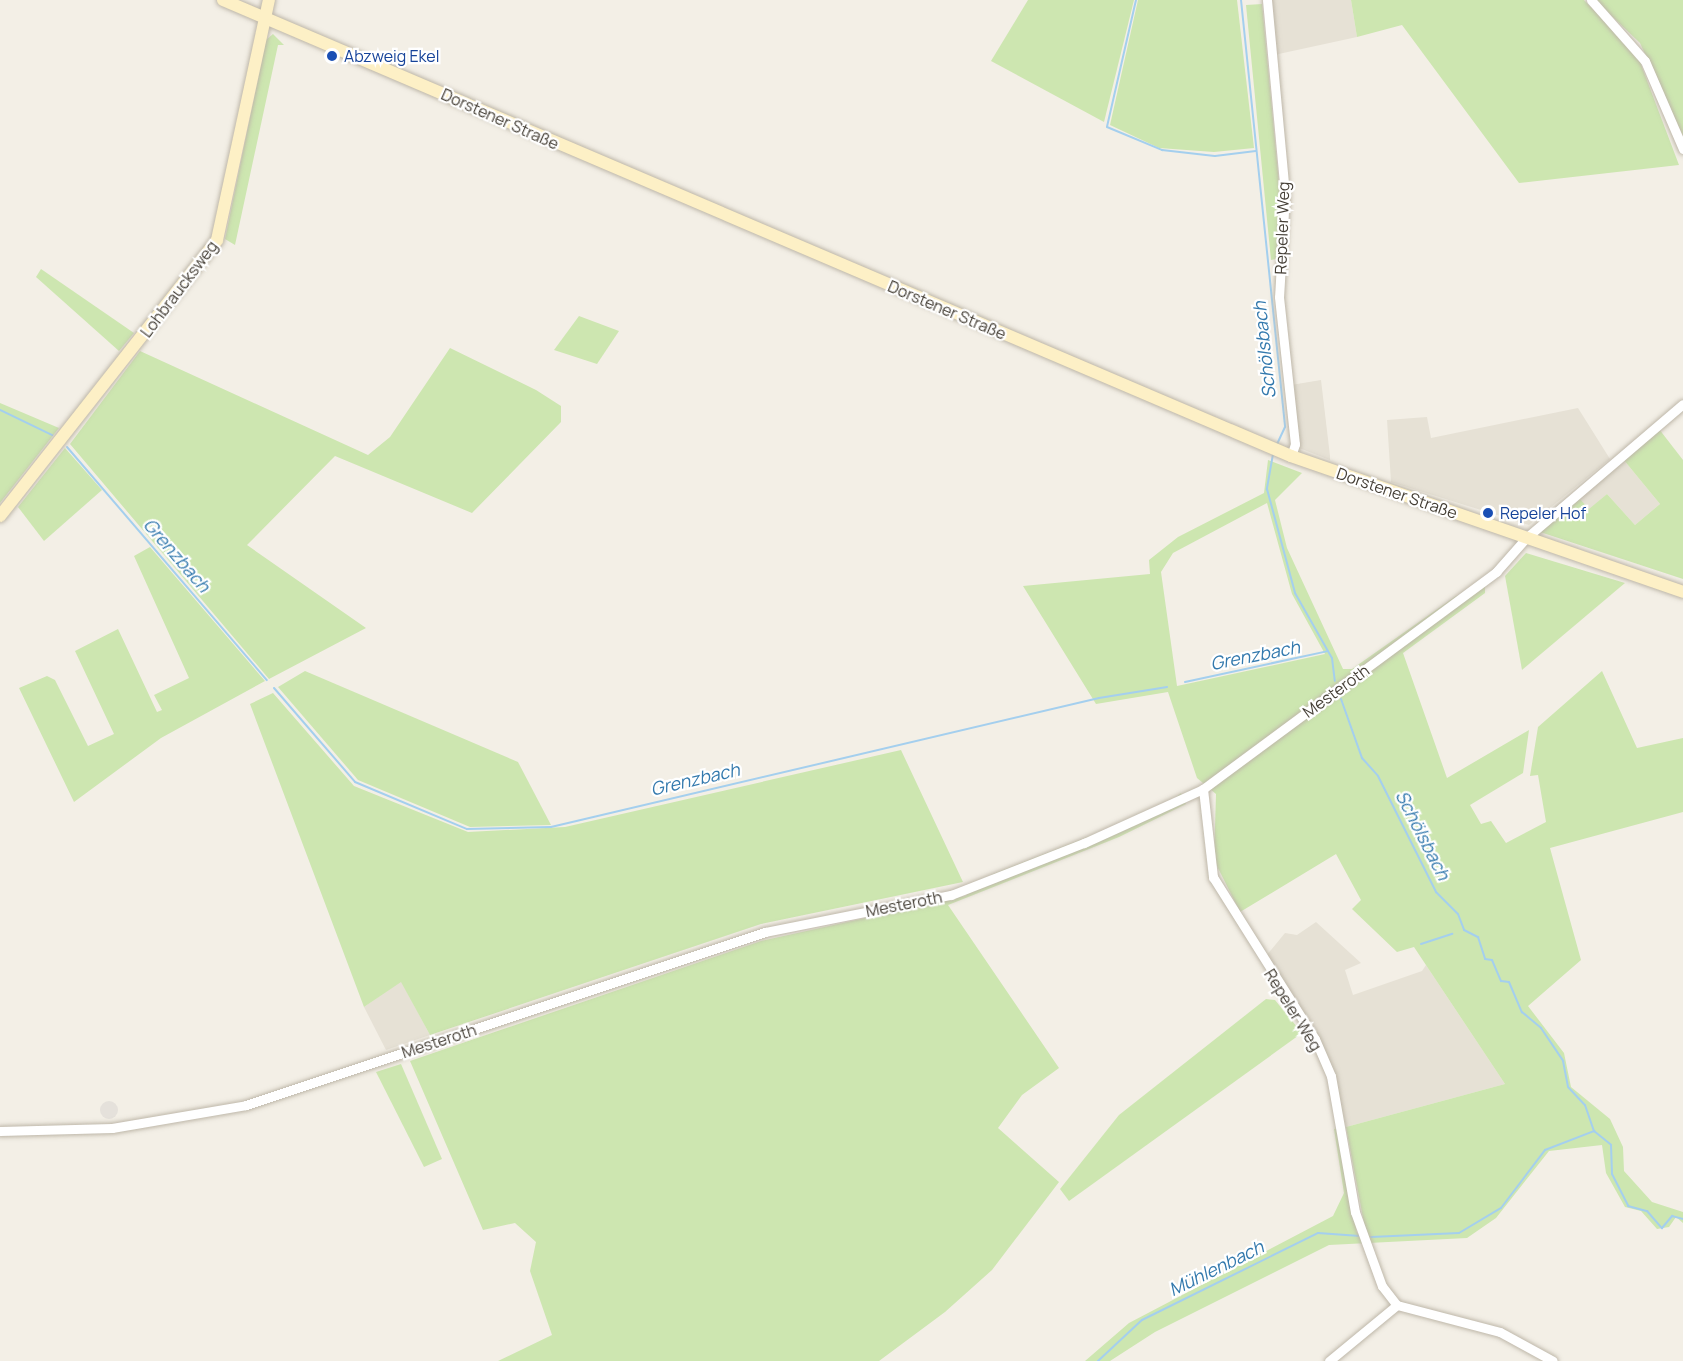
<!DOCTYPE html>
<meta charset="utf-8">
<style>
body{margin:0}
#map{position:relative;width:1683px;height:1361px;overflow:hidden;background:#f3efe6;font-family:Manrope,sans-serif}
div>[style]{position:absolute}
.residential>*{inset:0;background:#e6e1d5}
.industrial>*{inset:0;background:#e5e1db}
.round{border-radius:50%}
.green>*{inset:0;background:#cde6b0}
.stream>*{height:2px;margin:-1px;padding:0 1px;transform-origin:1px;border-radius:1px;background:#a4cfee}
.roads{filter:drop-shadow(0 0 2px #beb7a9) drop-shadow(0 0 2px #beb7a9)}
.street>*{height:9px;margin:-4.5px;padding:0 4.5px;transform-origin:4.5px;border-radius:4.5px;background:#fff}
.secondary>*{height:12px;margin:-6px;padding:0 6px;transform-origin:6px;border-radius:6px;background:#fdf0c6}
.dots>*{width:16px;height:16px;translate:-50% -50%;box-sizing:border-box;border:3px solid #fff;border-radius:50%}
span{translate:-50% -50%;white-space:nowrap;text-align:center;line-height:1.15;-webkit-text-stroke:4.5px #fff;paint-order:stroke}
.transit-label{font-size:16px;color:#164399}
.left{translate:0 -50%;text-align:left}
.street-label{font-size:16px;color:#453f36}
.water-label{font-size:18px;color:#3379ad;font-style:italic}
</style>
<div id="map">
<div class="residential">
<div style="clip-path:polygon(1268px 0,1351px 0,1357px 37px,1274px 55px)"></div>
<div style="clip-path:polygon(1321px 380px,1330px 456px,1330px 460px,1299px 448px,1291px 385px)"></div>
<div style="clip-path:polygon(1578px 408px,1610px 459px,1529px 525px,1391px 482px,1387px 420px,1427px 417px,1431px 438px)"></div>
<div style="clip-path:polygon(1623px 459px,1660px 504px,1635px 525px,1607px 494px,1589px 510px,1579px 498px)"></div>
<div style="clip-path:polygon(1316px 922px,1361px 963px,1345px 970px,1353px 995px,1422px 971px,1426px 965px,1505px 1084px,1346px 1127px,1334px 1074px,1266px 956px,1285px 933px,1297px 935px)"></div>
<div style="clip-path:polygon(401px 981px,430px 1035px,386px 1050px,364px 1007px)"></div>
</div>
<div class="industrial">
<div class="round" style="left:100px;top:1101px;width:18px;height:18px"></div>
</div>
<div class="green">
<div style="clip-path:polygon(1028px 0,1134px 0,1104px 122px,991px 61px)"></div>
<div style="clip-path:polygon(1138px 0,1237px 0,1254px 148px,1214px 152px,1159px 148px,1110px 125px)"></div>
<div style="clip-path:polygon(1351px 0,1584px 0,1637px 54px,1679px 165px,1519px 183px,1402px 25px,1357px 37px)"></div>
<div style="clip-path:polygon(1595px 0,1683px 0,1683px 136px,1640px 43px)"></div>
<div style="clip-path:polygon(1262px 4px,1280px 194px,1276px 259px,1271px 260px,1246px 5px)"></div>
<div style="clip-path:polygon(273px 34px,284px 45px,278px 45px,235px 245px,225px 239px,266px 40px)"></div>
<div style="clip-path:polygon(41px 269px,134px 333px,119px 351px,36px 277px)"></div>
<div style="clip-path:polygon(579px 316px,619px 331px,597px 364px,554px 350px)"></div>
<div style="clip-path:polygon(450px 348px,536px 390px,561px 406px,561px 422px,472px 513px,335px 456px,247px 545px,366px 628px,269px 679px,70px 444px,140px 351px,368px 455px,390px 437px)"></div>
<div style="clip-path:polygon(0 403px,59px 428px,0 503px)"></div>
<div style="clip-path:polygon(1659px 429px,1683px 460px,1683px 579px,1540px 532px,1579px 498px,1589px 509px,1607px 494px,1635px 525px,1660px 504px,1623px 459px)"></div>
<div style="clip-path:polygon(65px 448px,102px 490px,44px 541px,18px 507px)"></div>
<div style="clip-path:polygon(evenodd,1268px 460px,1302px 473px,1275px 500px,1287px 548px,1343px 669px,1352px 669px,1456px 596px,1485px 586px,1485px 593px,1403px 653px,1447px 778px,1529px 730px,1523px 773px,1470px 805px,1481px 824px,1491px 821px,1506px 843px,1546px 822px,1538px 775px,1530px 776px,1538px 727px,1602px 671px,1637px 748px,1683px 738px,1683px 812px,1550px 848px,1581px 960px,1528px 1006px,1564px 1053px,1571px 1087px,1610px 1119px,1623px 1147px,1624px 1171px,1652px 1202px,1683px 1212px,1683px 1223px,1676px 1217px,1669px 1227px,1657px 1229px,1641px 1211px,1625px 1207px,1606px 1173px,1602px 1145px,1549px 1151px,1496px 1218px,1467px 1238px,1329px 1245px,1155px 1332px,1110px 1361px,1085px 1361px,1129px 1323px,1333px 1216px,1344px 1193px,1334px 1129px,1339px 1128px,1357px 1233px,1366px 1234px,1346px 1127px,1505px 1084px,1414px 947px,1397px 952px,1352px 909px,1361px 900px,1336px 854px,1240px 912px,1214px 860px,1216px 794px,1197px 778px,1168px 692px,1096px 704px,1023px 586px,1150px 574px,1149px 560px,1178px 537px,1264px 493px,1268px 460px,1267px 503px,1292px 594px,1325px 654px,1177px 686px,1161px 572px,1173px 553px,1267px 503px)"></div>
<div style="clip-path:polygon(150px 547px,265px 681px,161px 738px,74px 802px,19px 688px,47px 676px,55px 680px,88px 746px,114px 734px,75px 651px,118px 629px,157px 712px,162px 710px,154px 695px,189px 678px,134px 556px)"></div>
<div style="clip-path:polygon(1526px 553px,1625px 583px,1522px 670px,1505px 576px)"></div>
<div style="clip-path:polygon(305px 671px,518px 762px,551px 825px,470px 827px,358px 780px,278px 687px)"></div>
<div style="clip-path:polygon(273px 693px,354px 786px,468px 832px,565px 827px,901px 750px,963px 882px,761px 924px,430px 1035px,401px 982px,364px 1007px,250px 704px)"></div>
<div style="clip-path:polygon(1181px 793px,1186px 804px,1119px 837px,948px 905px,1059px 1068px,1022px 1095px,998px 1128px,1059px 1182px,992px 1270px,945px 1312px,879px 1361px,498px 1361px,552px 1335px,530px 1271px,536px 1242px,515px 1223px,483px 1230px,410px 1061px,761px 941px,965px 896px,993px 874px,1164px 807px)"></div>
<div style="clip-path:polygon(1266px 999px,1275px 1000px,1302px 1033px,1069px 1201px,1060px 1189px,1119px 1115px)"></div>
<div style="clip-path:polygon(401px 1064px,442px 1159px,424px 1167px,376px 1072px)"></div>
</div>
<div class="stream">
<div style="left:1136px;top:0;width:130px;rotate:102.9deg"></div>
<div style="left:1107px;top:127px;width:60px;rotate:22.7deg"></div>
<div style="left:1162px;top:150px;width:53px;rotate:6.5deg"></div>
<div style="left:1215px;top:156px;width:41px;rotate:-7deg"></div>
<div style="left:1241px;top:0;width:429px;rotate:84.1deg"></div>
<div style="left:1285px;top:427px;width:21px;rotate:115deg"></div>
<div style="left:0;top:410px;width:58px;rotate:25.7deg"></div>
<div style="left:67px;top:447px;width:307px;rotate:49.4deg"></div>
<div style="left:1273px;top:454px;width:36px;rotate:100deg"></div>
<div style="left:1267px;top:489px;width:108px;rotate:74.9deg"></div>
<div style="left:1295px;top:593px;width:75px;rotate:60.4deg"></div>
<div style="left:1332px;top:658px;width:23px;rotate:83deg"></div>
<div style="left:1185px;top:682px;width:146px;rotate:-12.2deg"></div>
<div style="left:274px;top:688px;width:124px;rotate:49.2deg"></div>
<div style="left:355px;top:782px;width:121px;rotate:22.8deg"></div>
<div style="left:467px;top:829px;width:84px;rotate:-1.4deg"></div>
<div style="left:551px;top:827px;width:563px;rotate:-13.25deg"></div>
<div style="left:1099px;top:698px;width:69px;rotate:-9.2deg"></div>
<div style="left:1341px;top:699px;width:63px;rotate:70.4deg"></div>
<div style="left:1362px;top:758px;width:24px;rotate:48deg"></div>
<div style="left:1378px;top:776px;width:130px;rotate:63.4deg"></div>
<div style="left:1436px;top:892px;width:31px;rotate:45deg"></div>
<div style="left:1458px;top:914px;width:17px;rotate:69deg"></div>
<div style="left:1464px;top:930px;width:16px;rotate:27deg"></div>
<div style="left:1478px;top:937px;width:23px;rotate:72deg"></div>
<div style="left:1485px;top:959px;width:7px;rotate:8deg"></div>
<div style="left:1492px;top:960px;width:23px;rotate:67deg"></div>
<div style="left:1501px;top:981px;width:8px;rotate:7deg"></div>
<div style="left:1509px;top:982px;width:33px;rotate:67deg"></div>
<div style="left:1522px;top:1012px;width:25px;rotate:40deg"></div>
<div style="left:1541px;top:1028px;width:40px;rotate:56deg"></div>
<div style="left:1563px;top:1061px;width:26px;rotate:79deg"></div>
<div style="left:1568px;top:1087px;width:25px;rotate:47deg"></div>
<div style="left:1585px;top:1105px;width:28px;rotate:71deg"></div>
<div style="left:1594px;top:1131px;width:22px;rotate:39deg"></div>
<div style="left:1611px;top:1145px;width:29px;rotate:88deg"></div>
<div style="left:1612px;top:1174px;width:36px;rotate:63deg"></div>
<div style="left:1628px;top:1206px;width:20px;rotate:15deg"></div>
<div style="left:1647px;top:1211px;width:23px;rotate:49deg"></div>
<div style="left:1662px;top:1228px;width:16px;rotate:-50deg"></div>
<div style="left:1672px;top:1216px;width:11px;rotate:15deg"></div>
<div style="left:1421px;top:944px;width:33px;rotate:-18deg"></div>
<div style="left:1371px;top:1237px;width:88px;rotate:-2.6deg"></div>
<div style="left:1459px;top:1233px;width:49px;rotate:-30.8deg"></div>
<div style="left:1501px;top:1208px;width:73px;rotate:-52.8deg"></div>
<div style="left:1545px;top:1150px;width:53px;rotate:-21.2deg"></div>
<div style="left:1098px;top:1361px;width:60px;rotate:-43deg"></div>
<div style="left:1142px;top:1320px;width:196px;rotate:-26.3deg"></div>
<div style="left:1318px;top:1233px;width:42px;rotate:4.1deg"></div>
</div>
<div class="roads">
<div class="street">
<div style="left:1267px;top:0;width:195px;rotate:84.7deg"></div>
<div style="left:1285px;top:194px;width:103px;rotate:93.3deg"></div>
<div style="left:1279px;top:297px;width:148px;rotate:83.8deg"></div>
<div style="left:1295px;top:444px;width:13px;rotate:108deg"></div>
<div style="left:1591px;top:0;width:81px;rotate:48.5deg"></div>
<div style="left:1645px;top:61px;width:96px;rotate:66.6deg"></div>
<div style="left:1203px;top:789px;width:89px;rotate:83.5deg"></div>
<div style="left:1213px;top:877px;width:191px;rotate:57.8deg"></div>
<div style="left:1315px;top:1039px;width:40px;rotate:66.6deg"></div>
<div style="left:1331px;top:1076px;width:138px;rotate:80deg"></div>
<div style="left:1355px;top:1212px;width:79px;rotate:70deg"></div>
<div style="left:1382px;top:1286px;width:24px;rotate:52deg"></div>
<div style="left:1397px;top:1305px;width:106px;rotate:14.7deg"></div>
<div style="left:1500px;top:1332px;width:60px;rotate:28.7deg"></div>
<div style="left:0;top:1131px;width:112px;rotate:-1.5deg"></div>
<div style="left:112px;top:1128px;width:136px;rotate:-9.7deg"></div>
<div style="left:246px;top:1105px;width:547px;rotate:-18.43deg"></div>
<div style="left:765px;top:932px;width:190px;rotate:-11.3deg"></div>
<div style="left:951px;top:895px;width:143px;rotate:-21.4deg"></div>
<div style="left:1084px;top:843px;width:131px;rotate:-24.4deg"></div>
<div style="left:1203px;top:789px;width:365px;rotate:-36.5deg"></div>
<div style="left:1496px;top:572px;width:45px;rotate:-48.6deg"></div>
<div style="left:1526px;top:538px;width:206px;rotate:-40.5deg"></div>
<div style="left:1329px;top:1361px;width:88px;rotate:-39.5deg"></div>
</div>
<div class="secondary">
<div style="left:223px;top:0;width:1161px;rotate:23.12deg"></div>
<div style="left:1291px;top:456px;width:415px;rotate:19.1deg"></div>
<div style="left:0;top:516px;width:351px;rotate:-51.8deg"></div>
<div style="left:217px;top:240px;width:246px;rotate:-77.8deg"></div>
</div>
</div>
<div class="dots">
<div style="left:332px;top:56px;background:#1a4fb4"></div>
<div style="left:1488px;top:513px;background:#1a4fb4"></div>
</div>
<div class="transit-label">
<span class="left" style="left:344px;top:56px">Abzweig Ekel</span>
<span class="left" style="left:1500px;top:513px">Repeler Hof</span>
</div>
<div class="street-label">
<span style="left:500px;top:119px;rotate:24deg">Dorstener Straße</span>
<span style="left:1282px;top:228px;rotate:-88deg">Repeler Weg</span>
<span style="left:179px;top:289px;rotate:-53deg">Lohbraucksweg</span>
<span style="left:947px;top:310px;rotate:23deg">Dorstener Straße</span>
<span style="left:1397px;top:493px;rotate:19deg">Dorstener Straße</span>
<span style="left:1336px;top:691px;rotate:-36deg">Mesteroth</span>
<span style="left:904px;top:904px;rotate:-11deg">Mesteroth</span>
<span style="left:1293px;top:1010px;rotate:58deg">Repeler Weg</span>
<span style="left:439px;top:1041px;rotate:-18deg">Mesteroth</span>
</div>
<div class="water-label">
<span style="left:1264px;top:350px;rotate:-96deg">Schölsbach</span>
<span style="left:177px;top:555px;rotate:49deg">Grenzbach</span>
<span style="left:1255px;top:655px;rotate:-11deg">Grenzbach</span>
<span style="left:695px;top:779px;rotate:-13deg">Grenzbach</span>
<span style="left:1423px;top:835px;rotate:63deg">Schölsbach</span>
<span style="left:1216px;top:1268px;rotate:-26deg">Mühlenbach</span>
</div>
</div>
